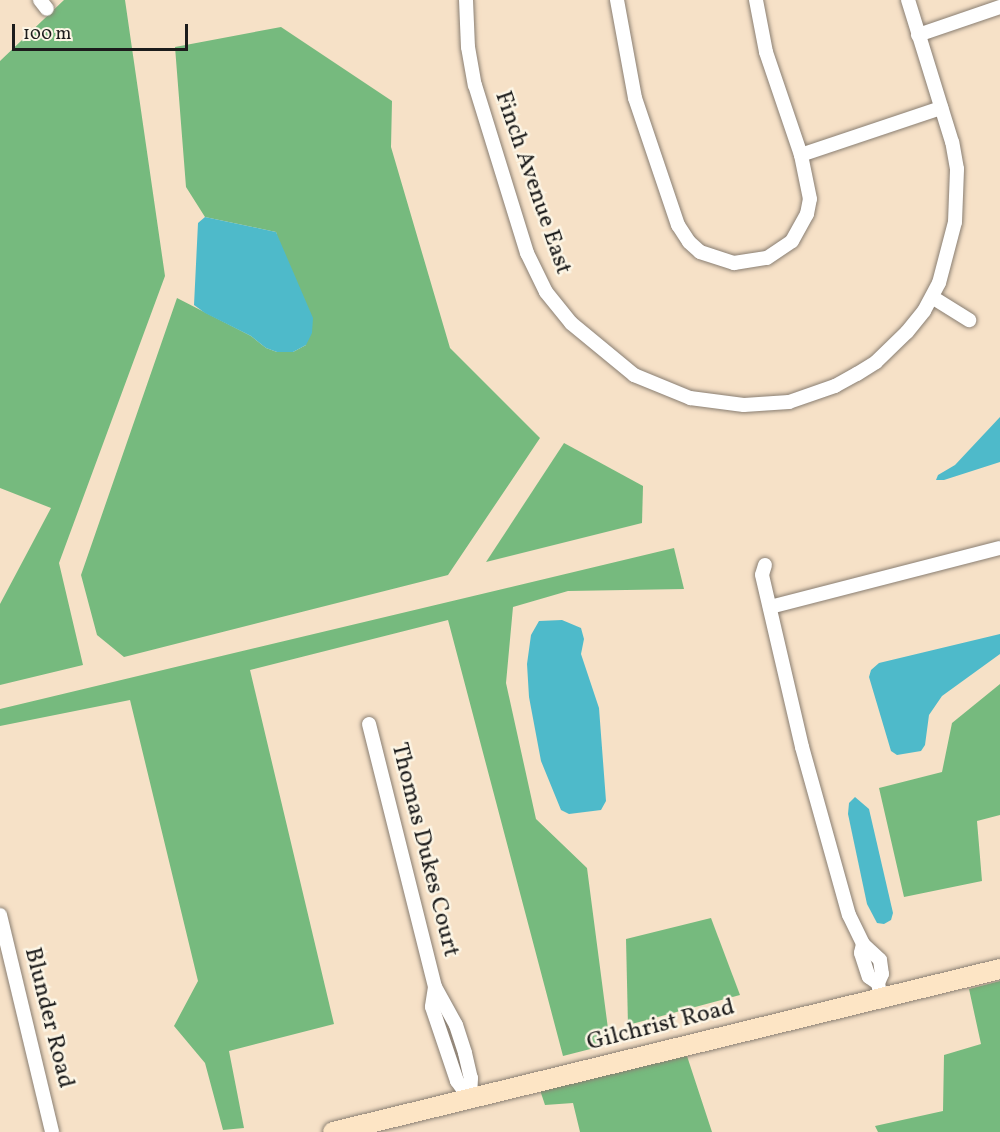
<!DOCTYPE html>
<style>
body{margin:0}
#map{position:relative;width:1000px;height:1132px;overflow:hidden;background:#f6e1c7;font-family:Vollkorn,serif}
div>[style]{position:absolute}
.forest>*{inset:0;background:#76ba7e}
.water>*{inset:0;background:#4ebaca}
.roads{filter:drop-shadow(0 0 2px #897e72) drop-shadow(0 0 2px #897e72)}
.street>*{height:14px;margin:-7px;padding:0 7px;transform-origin:7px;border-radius:7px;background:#fff}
.secondary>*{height:20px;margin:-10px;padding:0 10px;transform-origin:10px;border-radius:10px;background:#fde5c5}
span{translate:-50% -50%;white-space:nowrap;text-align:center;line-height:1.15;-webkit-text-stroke:5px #fcf5e5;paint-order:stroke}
.street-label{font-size:24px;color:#1c1c1c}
.scale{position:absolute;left:12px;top:24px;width:176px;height:27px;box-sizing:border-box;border:3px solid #1c1c1c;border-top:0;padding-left:8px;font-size:18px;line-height:21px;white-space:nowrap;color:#1c1c1c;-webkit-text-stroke:4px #fcf5e5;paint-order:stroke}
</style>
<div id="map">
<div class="forest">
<div style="clip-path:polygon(64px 0,125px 0,165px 276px,59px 563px,83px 665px,0 685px,0 604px,51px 508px,0 488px,0 61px)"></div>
<div style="clip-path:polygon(281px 27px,392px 101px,391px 147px,450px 348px,540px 438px,448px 575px,124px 657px,97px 635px,81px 575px,177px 298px,251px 336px,266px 348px,277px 352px,293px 352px,306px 345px,276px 232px,205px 217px,186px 187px,175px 47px)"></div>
<div style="clip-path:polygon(564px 443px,643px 486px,642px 523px,486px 562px)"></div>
<div style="clip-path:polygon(674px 548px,684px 589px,568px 591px,513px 607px,506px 683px,536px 819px,587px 868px,610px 1044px,563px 1056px,448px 620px,250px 670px,334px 1024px,229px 1051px,244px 1128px,223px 1130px,205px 1063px,174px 1026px,198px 981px,130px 700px,0 726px,0 709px)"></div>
<div style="clip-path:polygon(1000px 684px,1000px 815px,977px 821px,982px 881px,904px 897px,879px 788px,942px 772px,952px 723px)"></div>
<div style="clip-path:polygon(711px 918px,740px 995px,628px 1025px,626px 939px)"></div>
<div style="clip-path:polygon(1000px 981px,1000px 1132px,878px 1132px,875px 1126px,943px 1111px,944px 1055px,981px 1044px,969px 989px)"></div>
<div style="clip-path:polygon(687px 1056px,712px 1132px,580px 1132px,573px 1103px,545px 1105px,540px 1090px)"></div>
</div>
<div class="water">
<div style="clip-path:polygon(205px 217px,276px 232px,313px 318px,312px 333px,306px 345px,293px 352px,277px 352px,266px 348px,251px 336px,205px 313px,194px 305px,198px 223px)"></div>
<div style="clip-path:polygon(1000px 417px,1000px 462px,944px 480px,936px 480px,938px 475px,955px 465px)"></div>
<div style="clip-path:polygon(562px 620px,581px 628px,584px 639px,581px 654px,599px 708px,606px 801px,601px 810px,569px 814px,561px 810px,541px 761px,529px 697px,527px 664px,531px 635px,539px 621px)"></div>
<div style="clip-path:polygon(1000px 634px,1000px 654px,942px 696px,929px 715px,925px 745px,921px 751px,897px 755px,891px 751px,869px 677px,871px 670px,879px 663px)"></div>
<div style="clip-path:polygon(855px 797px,869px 809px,893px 913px,891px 920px,884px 924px,877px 923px,867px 904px,848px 814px,849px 803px)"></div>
</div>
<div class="roads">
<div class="street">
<div style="left:40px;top:0;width:11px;rotate:52deg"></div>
<div style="left:466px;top:0;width:47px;rotate:87.6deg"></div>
<div style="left:468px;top:47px;width:39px;rotate:80deg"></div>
<div style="left:475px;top:85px;width:176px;rotate:72.8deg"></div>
<div style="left:527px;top:253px;width:43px;rotate:64deg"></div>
<div style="left:546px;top:292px;width:40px;rotate:51deg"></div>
<div style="left:571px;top:323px;width:82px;rotate:39.5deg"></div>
<div style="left:634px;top:375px;width:61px;rotate:22.3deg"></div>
<div style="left:690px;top:398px;width:54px;rotate:7.4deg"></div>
<div style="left:744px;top:405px;width:45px;rotate:-3.8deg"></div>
<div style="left:789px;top:402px;width:49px;rotate:-19.2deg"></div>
<div style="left:835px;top:386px;width:25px;rotate:-29deg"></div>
<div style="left:857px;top:374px;width:22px;rotate:-32deg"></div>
<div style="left:876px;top:362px;width:43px;rotate:-44.1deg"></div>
<div style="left:907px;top:332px;width:27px;rotate:-51deg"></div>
<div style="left:924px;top:311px;width:32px;rotate:-62deg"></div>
<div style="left:939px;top:283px;width:63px;rotate:-75.3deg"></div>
<div style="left:955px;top:222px;width:53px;rotate:-87.8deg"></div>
<div style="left:957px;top:169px;width:27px;rotate:-100deg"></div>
<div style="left:952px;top:142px;width:149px;rotate:-107.2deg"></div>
<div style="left:617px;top:0;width:100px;rotate:79.6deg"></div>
<div style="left:635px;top:98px;width:134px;rotate:71.3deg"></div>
<div style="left:678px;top:225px;width:20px;rotate:57deg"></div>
<div style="left:689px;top:242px;width:15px;rotate:42deg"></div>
<div style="left:700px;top:252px;width:36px;rotate:18deg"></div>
<div style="left:734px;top:263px;width:33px;rotate:-9deg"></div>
<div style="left:767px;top:258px;width:30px;rotate:-34deg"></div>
<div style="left:792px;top:241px;width:31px;rotate:-61deg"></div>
<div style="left:807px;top:214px;width:15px;rotate:-79deg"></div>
<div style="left:810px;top:199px;width:45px;rotate:-101.6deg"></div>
<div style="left:801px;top:155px;width:109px;rotate:-108.8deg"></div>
<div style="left:766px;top:52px;width:53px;rotate:-100.9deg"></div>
<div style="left:918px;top:35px;width:87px;rotate:-18.9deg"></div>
<div style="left:801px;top:155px;width:148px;rotate:-18.6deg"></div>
<div style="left:932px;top:297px;width:44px;rotate:31.9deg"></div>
<div style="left:765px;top:565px;width:10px;rotate:107deg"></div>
<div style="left:762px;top:575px;width:177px;rotate:76.9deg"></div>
<div style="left:802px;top:747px;width:174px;rotate:74.4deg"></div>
<div style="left:849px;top:915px;width:32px;rotate:64deg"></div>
<div style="left:863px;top:944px;width:23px;rotate:43deg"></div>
<div style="left:880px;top:960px;width:14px;rotate:82deg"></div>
<div style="left:882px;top:974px;width:10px;rotate:114deg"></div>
<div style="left:878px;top:983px;width:15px;rotate:79deg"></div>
<div style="left:770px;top:607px;width:237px;rotate:-14.4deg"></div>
<div style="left:369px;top:724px;width:271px;rotate:75.9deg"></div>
<div style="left:435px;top:987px;width:43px;rotate:61.1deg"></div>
<div style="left:456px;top:1025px;width:29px;rotate:72deg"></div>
<div style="left:465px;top:1053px;width:26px;rotate:77deg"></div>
<div style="left:471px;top:1078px;width:21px;rotate:93deg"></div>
<div style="left:0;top:915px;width:223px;rotate:76.5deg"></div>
<div style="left:863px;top:944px;width:9px;rotate:103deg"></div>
<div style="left:861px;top:953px;width:25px;rotate:72deg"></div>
<div style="left:869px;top:977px;width:11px;rotate:34deg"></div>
<div style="left:435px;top:987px;width:20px;rotate:99deg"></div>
<div style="left:432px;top:1007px;width:78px;rotate:71.3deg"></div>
<div style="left:457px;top:1081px;width:22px;rotate:54deg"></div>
</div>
<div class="secondary">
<div style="left:333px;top:1132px;width:687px;rotate:-13.73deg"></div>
</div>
</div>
<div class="street-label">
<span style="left:532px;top:183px;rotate:71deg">Finch Avenue East</span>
<span style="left:424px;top:850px;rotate:76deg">Thomas Dukes Court</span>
<span style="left:48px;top:1018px;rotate:76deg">Blunder Road</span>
<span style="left:661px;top:1026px;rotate:-14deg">Gilchrist Road</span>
</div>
<div class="scale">100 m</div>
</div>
